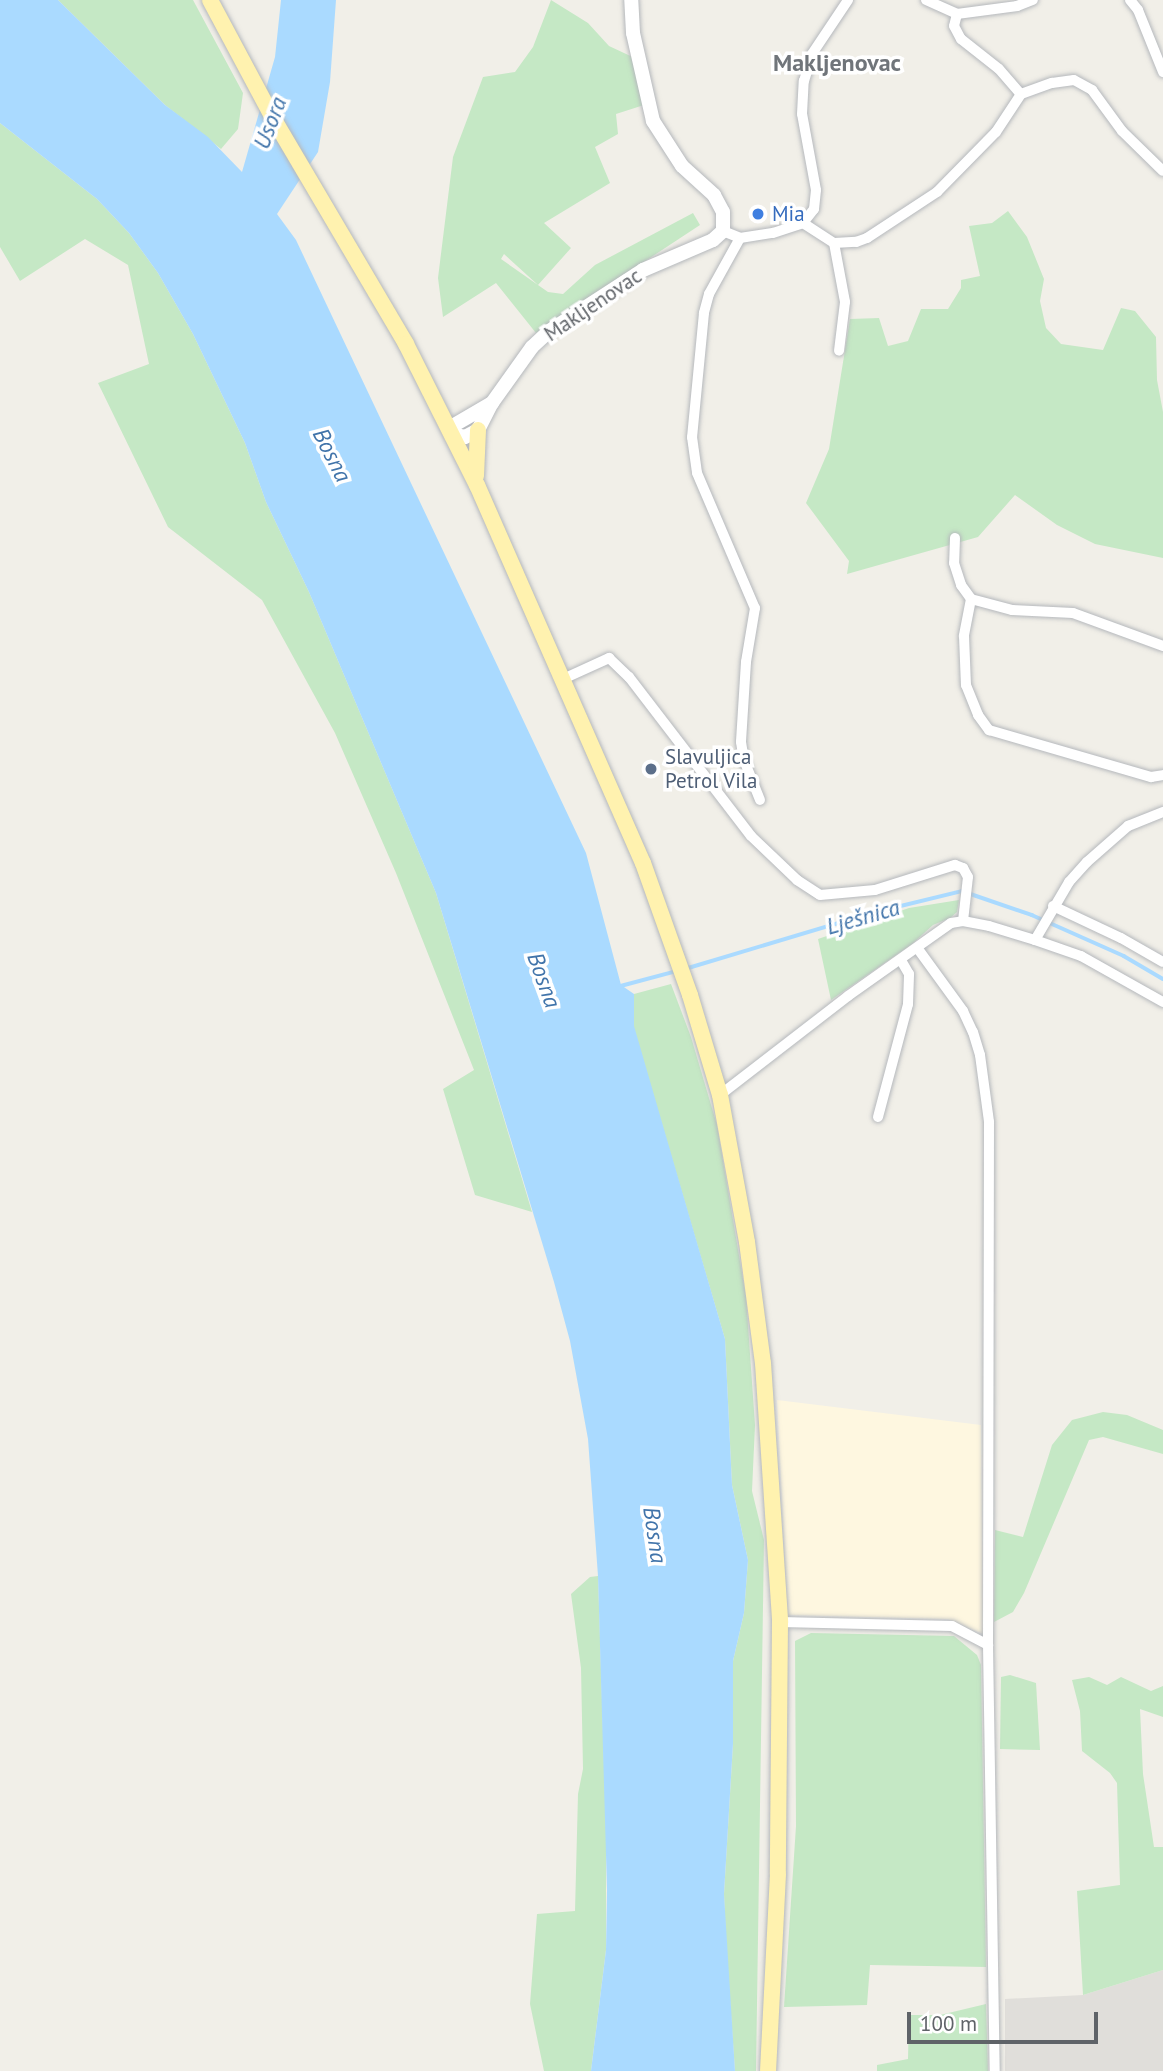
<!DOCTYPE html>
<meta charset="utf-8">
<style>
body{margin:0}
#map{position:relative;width:1163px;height:2071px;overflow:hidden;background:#f1efe8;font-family:"PT Sans",sans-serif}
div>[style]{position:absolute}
.commercial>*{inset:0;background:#fef7e0}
.industrial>*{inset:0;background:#e0deda}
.green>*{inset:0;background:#c5e8c5}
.water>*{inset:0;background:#aadaff}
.stream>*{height:3.5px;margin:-1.75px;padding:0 1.75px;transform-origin:1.75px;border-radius:1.75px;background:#aadaff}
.roads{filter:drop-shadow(0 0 2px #b5b8bc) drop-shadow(0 0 2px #b5b8bc)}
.street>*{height:10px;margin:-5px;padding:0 5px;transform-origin:5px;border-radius:5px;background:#fff}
.secondary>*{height:14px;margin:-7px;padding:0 7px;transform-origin:7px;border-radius:7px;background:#fff}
.primary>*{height:16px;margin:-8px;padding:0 8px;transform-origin:8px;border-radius:8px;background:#fff2af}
.dots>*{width:19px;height:19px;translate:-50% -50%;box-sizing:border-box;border:4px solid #fff;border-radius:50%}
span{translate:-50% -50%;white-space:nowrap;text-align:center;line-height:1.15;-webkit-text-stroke:7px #fff;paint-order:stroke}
.shop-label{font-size:21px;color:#366cbe}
.left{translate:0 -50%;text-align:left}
.street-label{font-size:21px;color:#5f6368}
.service-label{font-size:21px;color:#4e5e75}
.water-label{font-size:23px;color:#4174aa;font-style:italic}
.quarter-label{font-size:24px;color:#70757a;font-weight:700}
.scale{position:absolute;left:907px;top:2012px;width:191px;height:32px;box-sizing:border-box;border:4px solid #5f6368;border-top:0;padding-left:9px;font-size:21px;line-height:24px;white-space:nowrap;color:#5f6368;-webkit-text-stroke:5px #fff;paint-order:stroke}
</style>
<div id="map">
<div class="commercial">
<div style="clip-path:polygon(777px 1400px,981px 1425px,983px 1634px,948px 1619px,788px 1615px)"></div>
</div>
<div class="industrial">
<div style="clip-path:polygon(1163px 1970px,1163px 2071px,1005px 2071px,1005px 1999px,1083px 1995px)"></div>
</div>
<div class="green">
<div style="clip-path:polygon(58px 0,193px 0,243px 93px,238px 129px,221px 149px,165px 105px)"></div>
<div style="clip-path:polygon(551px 0,588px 23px,609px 46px,639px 60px,644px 105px,616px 114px,618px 134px,595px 147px,610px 183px,544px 223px,571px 248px,538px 285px,504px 254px,501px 259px,548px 292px,563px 294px,595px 265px,693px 213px,700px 225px,536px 333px,496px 283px,443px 317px,438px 278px,453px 157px,483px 77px,515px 72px,533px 47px)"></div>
<div style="clip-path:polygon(0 123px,97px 199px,129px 233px,158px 273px,193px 334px,245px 443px,266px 502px,309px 592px,436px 893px,532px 1212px,475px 1195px,443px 1089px,474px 1070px,396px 873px,335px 733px,262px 600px,168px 527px,98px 383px,149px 364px,128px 265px,85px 239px,20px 281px,0 247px)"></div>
<div style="clip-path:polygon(1008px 211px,1027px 237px,1044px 279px,1040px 301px,1046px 328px,1061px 344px,1103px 350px,1121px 308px,1135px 311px,1156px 337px,1157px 380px,1163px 412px,1163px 558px,1095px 544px,1057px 525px,1015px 495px,978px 537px,847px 574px,849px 561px,806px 503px,829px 449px,850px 319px,879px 318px,888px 346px,908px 341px,921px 309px,948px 309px,961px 288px,961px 280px,980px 276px,969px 226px,992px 223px)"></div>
<div style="clip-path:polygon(959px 900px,957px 912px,950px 918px,933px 925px,912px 944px,831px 1000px,818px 939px,909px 908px)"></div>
<div style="clip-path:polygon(671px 984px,691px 1037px,717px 1125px,746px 1297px,755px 1425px,752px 1491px,764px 1540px,756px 2071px,735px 2071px,726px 1944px,724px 1894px,733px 1744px,733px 1661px,744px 1613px,748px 1560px,732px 1485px,725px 1339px,633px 1026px,634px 994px)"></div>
<div style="clip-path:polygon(1103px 1412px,1127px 1415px,1163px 1430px,1163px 1454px,1103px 1437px,1089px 1440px,1024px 1593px,1013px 1612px,994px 1622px,995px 1530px,1023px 1537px,1052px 1445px,1072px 1420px)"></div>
<div style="clip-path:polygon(598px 1576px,606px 1823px,606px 1950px,591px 2071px,544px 2071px,530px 2004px,537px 1914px,575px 1911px,578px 1794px,583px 1769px,581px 1668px,571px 1594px,590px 1577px)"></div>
<div style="clip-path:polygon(811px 1633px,954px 1636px,977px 1655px,981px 1665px,986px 1967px,870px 1965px,867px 2005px,784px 2007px,796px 1826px,795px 1641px)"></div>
<div style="clip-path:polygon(1010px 1675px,1036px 1683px,1040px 1750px,1000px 1749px,1001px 1677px)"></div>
<div style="clip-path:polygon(1089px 1677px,1107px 1685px,1121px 1677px,1151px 1691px,1163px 1686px,1163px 1717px,1140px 1709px,1143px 1774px,1154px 1847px,1163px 1847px,1163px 1970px,1083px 1995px,1077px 1891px,1120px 1885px,1117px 1783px,1110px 1773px,1082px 1751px,1080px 1711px,1072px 1680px)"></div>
<div style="clip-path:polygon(986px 2004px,988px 2071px,877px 2071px,877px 2065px,908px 2059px,909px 2015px,940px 2015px)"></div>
</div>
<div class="water">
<div style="clip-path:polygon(0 0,58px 0,165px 105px,208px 137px,242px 172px,275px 57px,281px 0,336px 0,330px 82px,318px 152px,277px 214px,296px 240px,586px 853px,621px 985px,634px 994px,634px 1026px,725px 1339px,732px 1485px,748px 1560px,744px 1613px,733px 1661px,733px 1744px,724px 1894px,735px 2071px,591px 2071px,606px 1950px,607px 1890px,598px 1576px,588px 1439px,570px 1341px,554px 1282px,436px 893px,309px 592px,266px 502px,245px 443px,193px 334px,158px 273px,129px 233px,97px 199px,0 123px)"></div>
</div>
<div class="stream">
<div style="left:685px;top:969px;width:195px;rotate:-16.7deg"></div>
<div style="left:872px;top:913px;width:93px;rotate:-13.7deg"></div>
<div style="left:962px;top:891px;width:74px;rotate:18.9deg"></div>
<div style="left:1032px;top:915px;width:101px;rotate:24deg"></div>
<div style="left:1124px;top:956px;width:45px;rotate:30.5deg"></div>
<div style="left:617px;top:987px;width:62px;rotate:-14.9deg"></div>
</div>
<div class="roads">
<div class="street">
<div style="left:926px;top:0;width:34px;rotate:24deg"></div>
<div style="left:957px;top:14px;width:12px;rotate:104deg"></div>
<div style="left:954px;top:26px;width:15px;rotate:62deg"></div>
<div style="left:961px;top:39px;width:48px;rotate:38.3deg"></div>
<div style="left:999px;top:69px;width:33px;rotate:49deg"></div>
<div style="left:1130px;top:0;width:13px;rotate:51deg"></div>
<div style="left:1138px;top:10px;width:67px;rotate:68deg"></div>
<div style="left:957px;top:14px;width:61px;rotate:-7.6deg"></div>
<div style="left:1017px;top:6px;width:17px;rotate:-21deg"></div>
<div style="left:803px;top:223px;width:37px;rotate:33deg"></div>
<div style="left:834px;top:243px;width:22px;rotate:-3deg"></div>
<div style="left:856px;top:242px;width:12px;rotate:-20deg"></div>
<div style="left:867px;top:238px;width:84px;rotate:-33.3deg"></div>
<div style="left:937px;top:192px;width:84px;rotate:-45.5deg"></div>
<div style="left:996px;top:132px;width:45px;rotate:-56.7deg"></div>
<div style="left:1021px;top:94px;width:33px;rotate:-20deg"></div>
<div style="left:1052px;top:83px;width:22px;rotate:-8deg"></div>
<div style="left:1074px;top:80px;width:21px;rotate:29deg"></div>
<div style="left:1092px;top:90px;width:51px;rotate:53.8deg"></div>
<div style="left:1122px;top:131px;width:57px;rotate:44.3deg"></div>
<div style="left:723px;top:231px;width:18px;rotate:22deg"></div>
<div style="left:740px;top:238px;width:33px;rotate:-9deg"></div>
<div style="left:773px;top:233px;width:32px;rotate:-18deg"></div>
<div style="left:803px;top:223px;width:18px;rotate:-52deg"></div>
<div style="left:814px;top:209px;width:19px;rotate:-84deg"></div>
<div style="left:816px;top:190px;width:77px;rotate:-100.4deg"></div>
<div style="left:802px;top:114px;width:33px;rotate:-87deg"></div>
<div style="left:804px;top:81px;width:28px;rotate:-73deg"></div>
<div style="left:812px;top:54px;width:65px;rotate:-56.3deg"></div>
<div style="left:740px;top:238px;width:64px;rotate:119deg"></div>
<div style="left:709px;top:294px;width:20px;rotate:105deg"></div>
<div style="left:704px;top:313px;width:125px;rotate:95.5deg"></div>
<div style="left:692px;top:437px;width:36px;rotate:82deg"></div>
<div style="left:697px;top:473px;width:147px;rotate:66.8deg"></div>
<div style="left:755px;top:608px;width:55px;rotate:99.5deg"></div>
<div style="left:746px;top:662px;width:80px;rotate:93.6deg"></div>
<div style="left:741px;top:742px;width:18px;rotate:81deg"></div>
<div style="left:744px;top:760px;width:43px;rotate:68.2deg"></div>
<div style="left:834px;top:243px;width:60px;rotate:79.4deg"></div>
<div style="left:845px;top:302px;width:49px;rotate:97deg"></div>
<div style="left:955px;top:538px;width:25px;rotate:92deg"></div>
<div style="left:954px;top:563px;width:23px;rotate:72deg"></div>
<div style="left:961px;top:585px;width:17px;rotate:54deg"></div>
<div style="left:971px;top:599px;width:42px;rotate:15deg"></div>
<div style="left:1012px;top:610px;width:61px;rotate:2.8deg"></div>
<div style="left:1073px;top:613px;width:96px;rotate:20.1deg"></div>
<div style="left:971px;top:599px;width:38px;rotate:101deg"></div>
<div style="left:964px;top:636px;width:49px;rotate:87.7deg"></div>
<div style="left:966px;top:685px;width:32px;rotate:68deg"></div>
<div style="left:978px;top:715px;width:19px;rotate:54deg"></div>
<div style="left:989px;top:730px;width:169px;rotate:16.2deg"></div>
<div style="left:1151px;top:777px;width:12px;rotate:-9deg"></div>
<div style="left:563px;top:679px;width:51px;rotate:-24.5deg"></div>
<div style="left:609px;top:658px;width:28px;rotate:44deg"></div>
<div style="left:629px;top:677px;width:200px;rotate:52.5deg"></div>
<div style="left:751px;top:836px;width:64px;rotate:43.7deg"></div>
<div style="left:797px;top:880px;width:27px;rotate:33deg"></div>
<div style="left:820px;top:895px;width:55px;rotate:-5.2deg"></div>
<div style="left:875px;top:890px;width:84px;rotate:-17.4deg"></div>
<div style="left:955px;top:865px;width:9px;rotate:21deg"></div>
<div style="left:963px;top:868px;width:10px;rotate:61deg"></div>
<div style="left:968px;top:877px;width:44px;rotate:96.5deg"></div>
<div style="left:1053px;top:906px;width:75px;rotate:25.2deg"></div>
<div style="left:1121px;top:938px;width:48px;rotate:29.7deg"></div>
<div style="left:1035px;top:940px;width:49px;rotate:19.2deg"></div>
<div style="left:1081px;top:956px;width:94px;rotate:29.3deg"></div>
<div style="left:918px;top:949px;width:77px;rotate:54deg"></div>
<div style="left:963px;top:1011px;width:23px;rotate:65deg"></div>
<div style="left:973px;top:1032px;width:24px;rotate:73deg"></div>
<div style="left:980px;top:1055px;width:68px;rotate:82.3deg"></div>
<div style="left:989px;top:1122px;width:523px;rotate:90.11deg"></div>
<div style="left:988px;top:1645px;width:426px;rotate:89.1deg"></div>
<div style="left:720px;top:1095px;width:162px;rotate:-37.7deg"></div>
<div style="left:848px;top:996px;width:126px;rotate:-35.3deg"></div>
<div style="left:951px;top:923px;width:12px;rotate:-9deg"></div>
<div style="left:963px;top:921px;width:26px;rotate:11deg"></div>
<div style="left:989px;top:926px;width:48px;rotate:16.9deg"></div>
<div style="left:1035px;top:940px;width:67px;rotate:-59.6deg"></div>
<div style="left:1069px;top:882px;width:27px;rotate:-48deg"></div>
<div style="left:1087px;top:862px;width:55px;rotate:-41.3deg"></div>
<div style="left:1128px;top:826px;width:38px;rotate:-22deg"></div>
<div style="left:878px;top:1117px;width:117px;rotate:-75.1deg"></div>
<div style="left:908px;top:1004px;width:30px;rotate:-88deg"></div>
<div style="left:909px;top:974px;width:16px;rotate:-120deg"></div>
<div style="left:780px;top:1622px;width:172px;rotate:1.3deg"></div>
<div style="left:952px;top:1626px;width:41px;rotate:27.8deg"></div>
</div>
<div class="secondary">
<div style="left:449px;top:428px;width:50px;rotate:-30.2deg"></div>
<div style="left:492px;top:403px;width:69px;rotate:-54.5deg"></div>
<div style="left:532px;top:347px;width:23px;rotate:-43deg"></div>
<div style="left:549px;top:331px;width:112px;rotate:-33deg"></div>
<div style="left:643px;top:270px;width:76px;rotate:-23.2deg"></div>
<div style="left:713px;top:240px;width:13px;rotate:-42deg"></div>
<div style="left:723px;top:231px;width:19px;rotate:-90deg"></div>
<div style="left:723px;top:212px;width:19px;rotate:-118deg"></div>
<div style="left:714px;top:195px;width:43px;rotate:-137.8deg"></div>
<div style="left:682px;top:166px;width:54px;rotate:-122.8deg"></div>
<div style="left:653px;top:121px;width:90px;rotate:-102.8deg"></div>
<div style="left:633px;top:33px;width:33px;rotate:-93deg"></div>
<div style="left:452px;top:434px;width:13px;rotate:13deg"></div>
<div style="left:465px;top:437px;width:15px;rotate:-28deg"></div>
<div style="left:478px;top:430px;width:29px;rotate:-63deg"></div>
</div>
<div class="primary">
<div style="left:210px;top:0;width:134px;rotate:61.9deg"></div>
<div style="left:273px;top:118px;width:262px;rotate:59.5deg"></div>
<div style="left:406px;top:344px;width:158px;rotate:63.3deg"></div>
<div style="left:477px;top:485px;width:413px;rotate:66.3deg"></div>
<div style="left:643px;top:863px;width:140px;rotate:70.4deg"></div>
<div style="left:690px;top:995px;width:104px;rotate:73.3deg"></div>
<div style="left:720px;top:1095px;width:149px;rotate:79.6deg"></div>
<div style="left:747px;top:1242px;width:122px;rotate:82.5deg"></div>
<div style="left:763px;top:1363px;width:260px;rotate:86.2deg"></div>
<div style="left:780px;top:1622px;width:252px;rotate:90.5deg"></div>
<div style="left:778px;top:1874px;width:197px;rotate:92.9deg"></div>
<div style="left:476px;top:476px;width:46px;rotate:-87.5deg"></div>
</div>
</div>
<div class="dots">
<div style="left:758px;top:214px;background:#3f7fe0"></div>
<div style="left:651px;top:769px;background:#5c6f8a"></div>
</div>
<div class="shop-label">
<span class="left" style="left:772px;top:214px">Mia</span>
</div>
<div class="street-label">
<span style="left:593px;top:305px;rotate:-34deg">Makljenovac</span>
</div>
<div class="service-label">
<span class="left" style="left:665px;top:769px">Slavuljica<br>Petrol Vila</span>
</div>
<div class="water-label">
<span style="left:270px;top:123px;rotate:-69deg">Usora</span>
<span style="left:332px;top:455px;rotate:63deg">Bosna</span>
<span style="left:863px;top:917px;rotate:-16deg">Lješnica</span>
<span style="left:544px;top:980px;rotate:70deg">Bosna</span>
<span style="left:655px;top:1535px;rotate:82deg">Bosna</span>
</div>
<div class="quarter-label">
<span style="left:837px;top:63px">Makljenovac</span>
</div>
<div class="scale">100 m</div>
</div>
